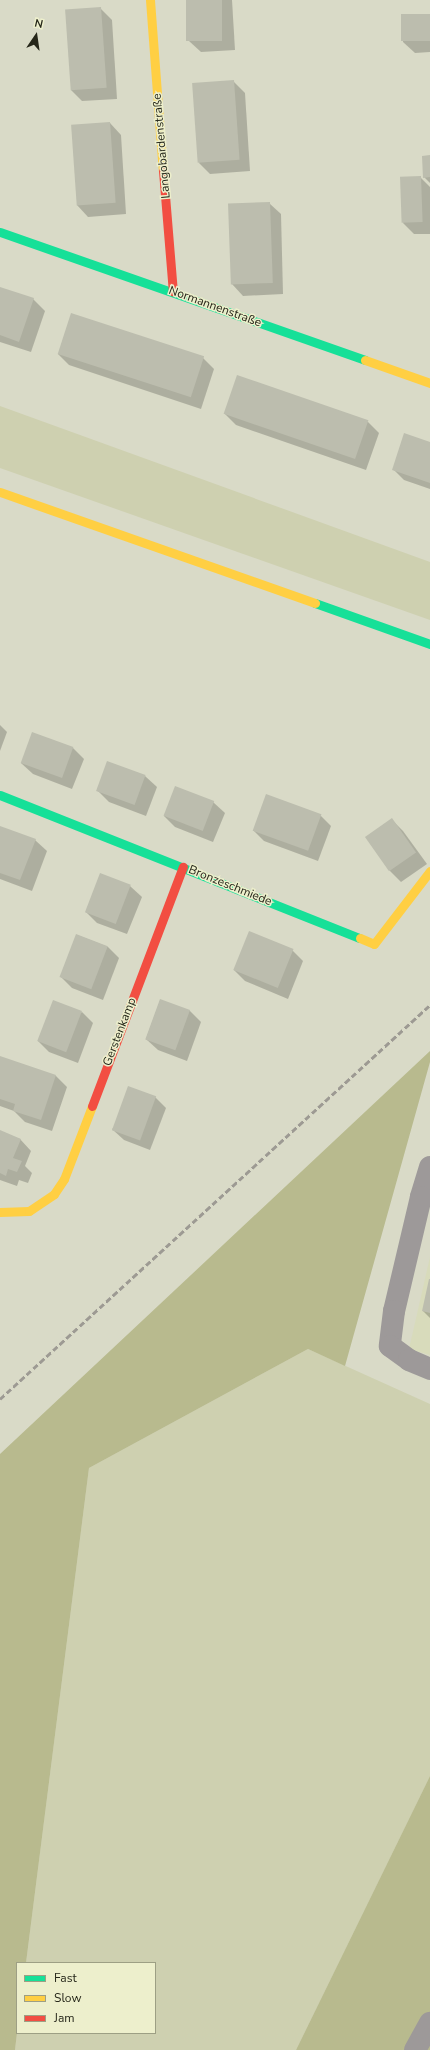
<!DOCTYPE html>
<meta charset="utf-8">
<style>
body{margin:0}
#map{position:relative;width:430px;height:2050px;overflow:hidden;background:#d9dac7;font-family:"Nunito Sans",sans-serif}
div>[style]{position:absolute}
.built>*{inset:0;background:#d8dbbb}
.green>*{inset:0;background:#ced0b0}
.forest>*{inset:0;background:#b8ba8e}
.shadow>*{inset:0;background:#0003}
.building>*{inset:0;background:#bcbdae;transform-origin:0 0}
.street>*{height:22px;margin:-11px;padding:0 11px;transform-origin:11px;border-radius:11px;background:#9d9999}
.fast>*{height:9px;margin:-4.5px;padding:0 4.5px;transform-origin:4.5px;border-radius:4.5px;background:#16e098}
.slow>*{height:9px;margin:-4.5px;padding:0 4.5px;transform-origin:4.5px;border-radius:4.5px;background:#ffcf43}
.jam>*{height:9px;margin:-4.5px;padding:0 4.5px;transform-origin:4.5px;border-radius:4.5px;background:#f24e42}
.rail>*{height:3px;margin-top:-1.5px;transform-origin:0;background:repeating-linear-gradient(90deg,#9d9a93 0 6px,transparent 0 9px)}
span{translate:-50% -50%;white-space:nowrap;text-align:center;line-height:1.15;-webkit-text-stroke:3px #edefcc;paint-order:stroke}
.street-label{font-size:12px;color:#252619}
.legend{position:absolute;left:16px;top:1962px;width:140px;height:72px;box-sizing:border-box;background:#edefcc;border:1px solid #9d9f84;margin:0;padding:5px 7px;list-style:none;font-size:12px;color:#252619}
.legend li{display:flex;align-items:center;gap:8px;height:20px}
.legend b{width:20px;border:1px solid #9d9f84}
.north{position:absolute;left:16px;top:16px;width:40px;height:40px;-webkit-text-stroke:3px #edefcc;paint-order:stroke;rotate:13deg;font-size:11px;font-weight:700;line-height:16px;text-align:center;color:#252619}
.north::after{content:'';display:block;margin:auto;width:14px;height:18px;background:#252619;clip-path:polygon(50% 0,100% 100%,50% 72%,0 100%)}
</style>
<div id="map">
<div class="built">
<div style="clip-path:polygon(430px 1257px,430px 1355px,409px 1349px)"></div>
</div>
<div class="green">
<div style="clip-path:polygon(0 406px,430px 562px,430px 620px,0 468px)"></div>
<div style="clip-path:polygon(308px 1349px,430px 1404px,430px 1776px,296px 2050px,15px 2050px,17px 2033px,155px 2033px,155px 1963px,26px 1963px,89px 1468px)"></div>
</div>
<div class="forest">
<div style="clip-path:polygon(430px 1051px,430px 1062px,345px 1366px,308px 1349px,89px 1468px,26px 1963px,17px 1963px,17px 2033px,15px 2050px,0 2050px,0 1454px)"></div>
<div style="clip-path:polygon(430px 1776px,430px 2050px,296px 2050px)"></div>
</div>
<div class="shadow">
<div style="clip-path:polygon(187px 0,232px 0,235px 50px,201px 52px,189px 41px)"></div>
<div style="clip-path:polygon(100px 8px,112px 20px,117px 99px,82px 101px,71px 90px)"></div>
<div style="clip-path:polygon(430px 15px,430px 52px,415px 53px,403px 42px,402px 16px)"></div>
<div style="clip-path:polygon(233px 81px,245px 93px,250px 171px,210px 174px,199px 163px)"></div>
<div style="clip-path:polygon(110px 123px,121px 135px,126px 214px,88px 217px,77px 205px)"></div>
<div style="clip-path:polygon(430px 156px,430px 183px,424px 177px)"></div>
<div style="clip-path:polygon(420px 177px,430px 187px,430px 234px,414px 234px,403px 223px)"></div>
<div style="clip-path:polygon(269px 203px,281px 214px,283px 294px,243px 296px,232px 284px)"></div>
<div style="clip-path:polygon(0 288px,33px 299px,45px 311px,31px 352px,0 342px)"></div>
<div style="clip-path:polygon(58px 354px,203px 358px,214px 369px,201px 409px,69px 365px)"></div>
<div style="clip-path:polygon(224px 413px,368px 422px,379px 433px,366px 470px,236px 425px)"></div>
<div style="clip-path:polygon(430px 443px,430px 489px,404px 480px,393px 469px)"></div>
<div style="clip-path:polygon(0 725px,7px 732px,0 751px)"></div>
<div style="clip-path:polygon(72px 747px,84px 759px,72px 789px,33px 774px,21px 763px)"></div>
<div style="clip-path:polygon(145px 776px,157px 787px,146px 816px,109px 802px,98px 791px)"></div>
<div style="clip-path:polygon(213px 802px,225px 813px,213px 842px,175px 827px,164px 816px)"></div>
<div style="clip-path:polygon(320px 815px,331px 826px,318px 861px,264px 841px,253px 830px)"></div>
<div style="clip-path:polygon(392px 820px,403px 831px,427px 864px,401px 882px,390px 871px)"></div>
<div style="clip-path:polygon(0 827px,35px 840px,47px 851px,32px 891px,0 879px)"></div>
<div style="clip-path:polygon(130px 886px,142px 897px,127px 934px,97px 923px,86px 912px)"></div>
<div style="clip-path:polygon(77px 935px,108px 947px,119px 958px,103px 1000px,72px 988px,61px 977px)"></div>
<div style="clip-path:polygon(292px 950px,303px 961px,288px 999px,245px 981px,234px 970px)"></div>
<div style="clip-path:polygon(160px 1001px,190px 1011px,201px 1022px,187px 1061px,158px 1050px,146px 1039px)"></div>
<div style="clip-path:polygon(82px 1012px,93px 1023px,78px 1063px,49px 1052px,38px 1041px)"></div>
<div style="clip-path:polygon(0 1057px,56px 1076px,67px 1087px,52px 1131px,25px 1122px,14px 1111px,0 1106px)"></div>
<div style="clip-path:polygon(155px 1097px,166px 1108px,150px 1150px,124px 1140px,112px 1129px)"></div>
<div style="clip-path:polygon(0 1132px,20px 1139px,31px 1151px,25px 1166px,32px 1173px,28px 1183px,19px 1180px,17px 1186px,0 1180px)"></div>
<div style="clip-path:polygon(430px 1280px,430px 1318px,423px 1311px)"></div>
</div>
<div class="building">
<div style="left:186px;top:0;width:36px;height:41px"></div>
<div style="left:101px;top:7px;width:81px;height:36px;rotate:86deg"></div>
<div style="left:430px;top:14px;width:27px;height:29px;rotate:90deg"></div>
<div style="left:234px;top:80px;width:80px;height:42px;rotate:86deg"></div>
<div style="left:110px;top:122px;width:81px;height:39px;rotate:86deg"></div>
<div style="clip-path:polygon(430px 155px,430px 177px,423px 178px,422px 156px)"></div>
<div style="left:421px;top:176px;width:46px;height:21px;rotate:88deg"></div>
<div style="left:270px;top:202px;width:81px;height:42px;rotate:88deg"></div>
<div style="clip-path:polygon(0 287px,34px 298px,19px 342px,0 335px)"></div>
<div style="left:71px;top:313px;width:140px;height:43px;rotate:18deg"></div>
<div style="left:237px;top:375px;width:139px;height:41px;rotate:19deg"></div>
<div style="clip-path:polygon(404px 433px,430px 442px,430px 483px,392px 470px)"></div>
<div style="left:32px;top:732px;width:44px;height:33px;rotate:20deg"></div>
<div style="left:107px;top:761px;width:41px;height:32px;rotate:20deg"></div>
<div style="left:175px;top:786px;width:42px;height:32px;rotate:21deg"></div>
<div style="left:266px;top:794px;width:59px;height:39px;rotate:20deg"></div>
<div style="left:392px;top:818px;width:42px;height:33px;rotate:55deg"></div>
<div style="clip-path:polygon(0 826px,36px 839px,20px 880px,0 873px)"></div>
<div style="left:100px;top:873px;width:33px;height:42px;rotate:21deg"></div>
<div style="left:249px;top:931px;width:48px;height:42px;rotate:22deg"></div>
<div style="left:76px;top:934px;width:34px;height:46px;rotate:21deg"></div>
<div style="left:160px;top:999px;width:32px;height:43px;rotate:20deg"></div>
<div style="left:53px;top:1000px;width:31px;height:44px;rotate:21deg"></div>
<div style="clip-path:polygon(0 1056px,56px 1075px,41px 1120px,13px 1111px,15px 1104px,0 1099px)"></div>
<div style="left:128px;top:1086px;width:30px;height:47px;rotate:20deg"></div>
<div style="clip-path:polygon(0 1130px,21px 1139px,13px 1158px,22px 1161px,17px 1172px,8px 1169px,6px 1176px,0 1173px)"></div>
<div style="clip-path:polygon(429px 1279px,430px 1279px,430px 1313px,422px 1311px)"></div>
</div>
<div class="street">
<div style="left:430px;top:1167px;width:31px;rotate:107deg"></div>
<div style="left:421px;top:1197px;width:117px;rotate:103.3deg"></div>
<div style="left:394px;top:1311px;width:35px;rotate:97deg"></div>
<div style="left:390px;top:1346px;width:24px;rotate:36deg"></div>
<div style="left:409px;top:1360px;width:23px;rotate:23deg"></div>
<div style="left:415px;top:2050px;width:31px;rotate:-61deg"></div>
</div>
<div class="fast">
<div style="left:0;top:232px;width:387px;rotate:19.3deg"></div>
<div style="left:315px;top:603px;width:122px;rotate:19.6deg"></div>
<div style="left:0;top:795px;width:387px;rotate:21.7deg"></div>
</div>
<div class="slow">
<div style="left:150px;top:0;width:171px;rotate:85.7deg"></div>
<div style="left:365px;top:360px;width:69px;rotate:19.5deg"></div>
<div style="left:0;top:492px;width:334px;rotate:19.4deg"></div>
<div style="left:360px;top:938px;width:15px;rotate:23deg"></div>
<div style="left:374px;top:944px;width:92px;rotate:-52.5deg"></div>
<div style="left:0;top:1212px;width:29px;rotate:-2deg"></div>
<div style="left:29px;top:1211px;width:30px;rotate:-34deg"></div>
<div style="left:54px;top:1194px;width:18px;rotate:-56deg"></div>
<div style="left:64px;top:1179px;width:78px;rotate:-69deg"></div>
</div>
<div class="jam">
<div style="left:163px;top:171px;width:121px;rotate:85.3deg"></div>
<div style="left:92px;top:1106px;width:256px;rotate:-69.2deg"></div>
</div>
<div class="rail">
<div style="left:0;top:1399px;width:583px;rotate:-42.5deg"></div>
</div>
<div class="street-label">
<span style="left:162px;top:146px;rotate:-95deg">Langobardenstraße</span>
<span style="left:215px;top:307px;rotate:20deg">Normannenstraße</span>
<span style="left:230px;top:886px;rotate:22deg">Bronzeschmiede</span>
<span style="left:120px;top:1032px;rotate:-69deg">Gerstenkamp</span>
</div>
<ul class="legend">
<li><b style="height:5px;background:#16e098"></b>Fast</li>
<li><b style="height:5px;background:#ffcf43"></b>Slow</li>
<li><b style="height:5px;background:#f24e42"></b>Jam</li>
</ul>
<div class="north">N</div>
</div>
